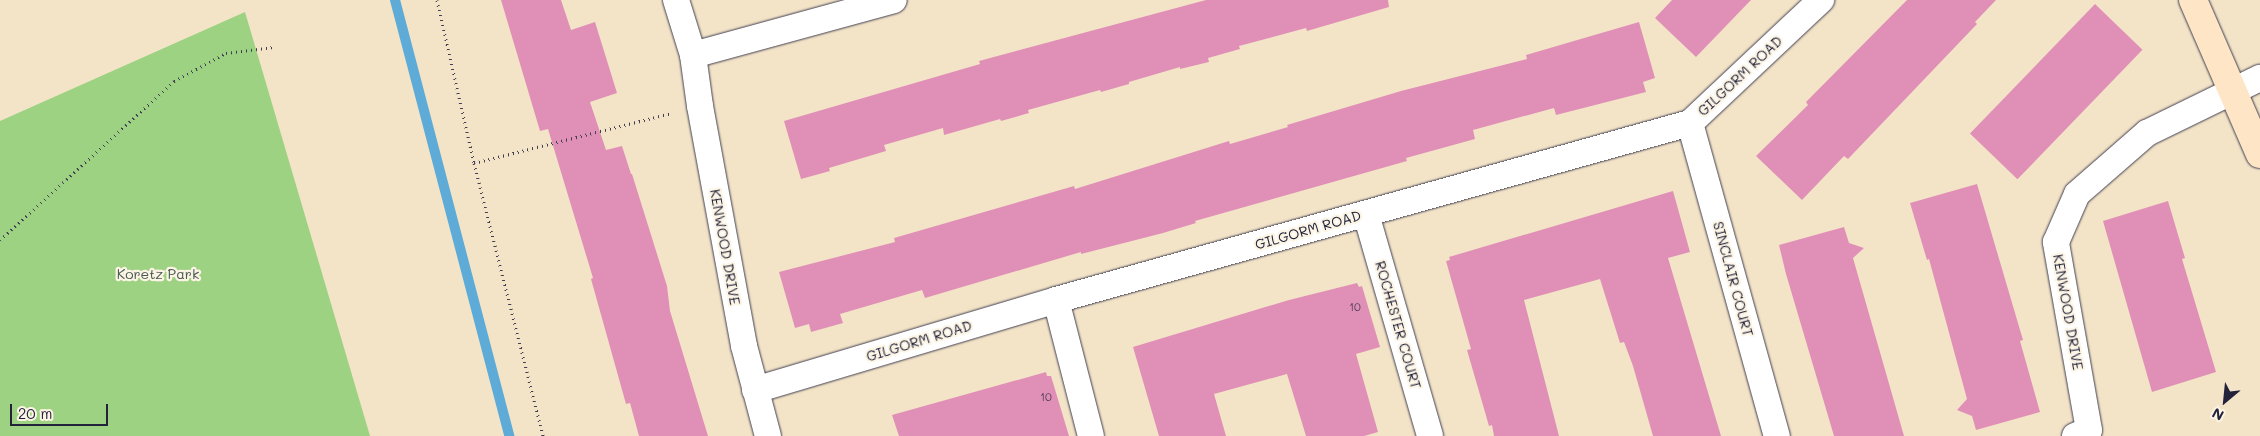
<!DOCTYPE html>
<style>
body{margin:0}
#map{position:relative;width:2260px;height:436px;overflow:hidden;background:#f3e4c8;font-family:Mali,sans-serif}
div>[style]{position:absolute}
.green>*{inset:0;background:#9dd283}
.stream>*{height:10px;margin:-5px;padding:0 5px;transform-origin:5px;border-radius:5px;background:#5dabd6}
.building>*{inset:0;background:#e090b6;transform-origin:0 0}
.path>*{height:3px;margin-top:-1.5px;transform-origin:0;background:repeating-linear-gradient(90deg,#413f50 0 1px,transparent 0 5px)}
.roads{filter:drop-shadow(0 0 1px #413f50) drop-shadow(0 0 1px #413f50)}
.street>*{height:26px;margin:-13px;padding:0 13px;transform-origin:13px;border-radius:13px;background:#fff}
.secondary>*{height:28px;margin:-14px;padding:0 14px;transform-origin:14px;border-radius:14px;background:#fde5c5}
span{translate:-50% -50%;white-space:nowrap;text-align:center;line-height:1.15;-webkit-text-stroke:4.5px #fcf5e5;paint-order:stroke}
.number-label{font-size:11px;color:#523e5a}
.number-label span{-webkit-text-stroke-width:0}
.street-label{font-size:14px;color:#22223b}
.park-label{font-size:14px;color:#475751}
.north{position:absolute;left:2200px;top:376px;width:50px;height:50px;-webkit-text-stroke:4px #fcf5e5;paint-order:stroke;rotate:208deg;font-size:14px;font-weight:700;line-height:20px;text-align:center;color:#22223b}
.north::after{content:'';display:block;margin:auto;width:18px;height:22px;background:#22223b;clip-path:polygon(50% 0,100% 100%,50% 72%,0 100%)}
.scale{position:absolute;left:10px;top:404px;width:98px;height:22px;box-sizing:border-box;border:2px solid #22223b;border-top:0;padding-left:6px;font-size:15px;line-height:18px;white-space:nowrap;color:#22223b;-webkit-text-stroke:4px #fcf5e5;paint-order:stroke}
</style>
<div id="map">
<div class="green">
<div style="clip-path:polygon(245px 12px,370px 436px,0 436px,0 121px)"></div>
</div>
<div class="stream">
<div style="left:395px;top:0;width:451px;rotate:75.3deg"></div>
</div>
<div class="building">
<div style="clip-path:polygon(501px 0,561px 0,571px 30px,595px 22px,617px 93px,590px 102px,606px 150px,622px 146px,631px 174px,632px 174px,667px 286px,670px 311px,708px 436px,639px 436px,630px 403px,626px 404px,591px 279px,593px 278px,548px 129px,540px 131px)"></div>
<div style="clip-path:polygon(1206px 0,1388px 0,1389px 7px,1307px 31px,1306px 28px,1239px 46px,1240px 49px,1208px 58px,1209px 62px,1180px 69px,1180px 67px,1129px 82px,1129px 84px,1101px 92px,1100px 90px,1028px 110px,1029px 113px,1001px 121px,1000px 119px,944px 135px,943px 128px,884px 145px,886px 151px,829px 168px,830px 171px,801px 179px,784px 121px,980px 64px,979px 61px)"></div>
<div style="clip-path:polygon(1672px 0,1751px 0,1696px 57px,1655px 18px)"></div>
<div style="clip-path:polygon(1907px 0,1996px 0,1975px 22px,1977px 24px,1848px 159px,1844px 156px,1802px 200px,1756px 156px,1808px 105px,1806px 102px)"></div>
<div style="left:2095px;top:4px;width:66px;height:180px;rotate:44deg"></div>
<div style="clip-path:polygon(1639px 22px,1655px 78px,1643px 82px,1646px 92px,1556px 115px,1554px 108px,1473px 130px,1475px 139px,1406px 158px,1407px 161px,1195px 221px,1196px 223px,1163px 233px,1081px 254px,1081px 252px,925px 298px,922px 290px,840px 314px,843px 323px,811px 332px,809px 324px,795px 328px,779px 272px,895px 242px,894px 238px,1074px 186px,1075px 189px,1229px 141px,1230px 144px,1288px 127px,1287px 125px,1401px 91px,1527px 59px,1526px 55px)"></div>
<div style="clip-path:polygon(1977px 184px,2023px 340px,2020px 341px,2040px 412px,1976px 430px,1972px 416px,1957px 410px,1967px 399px,1929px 259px,1927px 260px,1910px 203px)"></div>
<div style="clip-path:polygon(1673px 191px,1690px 252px,1668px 258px,1721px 436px,1653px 436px,1633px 366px,1624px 342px,1620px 343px,1600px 279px,1524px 300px,1559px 436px,1494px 436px,1492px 425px,1489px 426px,1467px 350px,1471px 349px,1446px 261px,1450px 260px,1449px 257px)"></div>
<div style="clip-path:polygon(2168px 201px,2185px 258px,2182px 259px,2216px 372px,2152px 392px,2103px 221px)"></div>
<div style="clip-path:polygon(1844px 227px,1849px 243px,1864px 248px,1853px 258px,1904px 436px,1834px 436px,1786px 274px,1779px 245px)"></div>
<div style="clip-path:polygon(1357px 283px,1359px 287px,1362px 286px,1380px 347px,1356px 354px,1378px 432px,1364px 436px,1306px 436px,1287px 374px,1214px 394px,1226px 436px,1159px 436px,1133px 347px,1289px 300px)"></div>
<div style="clip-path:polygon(1046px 372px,1047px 376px,1051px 376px,1069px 436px,899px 436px,892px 415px)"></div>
</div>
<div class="path">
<div style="left:437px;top:0;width:167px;rotate:77.2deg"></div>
<div style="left:474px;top:163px;width:282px;rotate:75.8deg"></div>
<div style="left:474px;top:163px;width:204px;rotate:-14.2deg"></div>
<div style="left:0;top:240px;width:236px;rotate:-42.4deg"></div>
<div style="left:174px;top:81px;width:59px;rotate:-28.3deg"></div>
<div style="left:226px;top:53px;width:48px;rotate:-7.1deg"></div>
</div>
<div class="roads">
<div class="street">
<div style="left:676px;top:0;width:58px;rotate:72.8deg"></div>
<div style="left:693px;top:55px;width:208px;rotate:-15.3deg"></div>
<div style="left:693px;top:55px;width:51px;rotate:82.2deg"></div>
<div style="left:700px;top:106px;width:244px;rotate:79.6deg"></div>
<div style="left:744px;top:346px;width:93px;rotate:75.1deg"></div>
<div style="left:1690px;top:123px;width:325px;rotate:74.5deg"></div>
<div style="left:1366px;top:214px;width:231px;rotate:73.9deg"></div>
<div style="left:1056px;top:300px;width:140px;rotate:75.6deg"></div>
<div style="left:755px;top:390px;width:314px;rotate:-16.6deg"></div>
<div style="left:1056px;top:300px;width:658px;rotate:-15.6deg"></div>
<div style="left:1690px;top:123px;width:180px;rotate:-43.2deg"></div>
<div style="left:2075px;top:436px;width:15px;rotate:-23deg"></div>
<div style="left:2089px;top:430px;width:191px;rotate:-100deg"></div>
<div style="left:2056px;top:242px;width:52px;rotate:-66.4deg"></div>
<div style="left:2077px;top:194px;width:93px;rotate:-41.1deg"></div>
<div style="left:2147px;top:133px;width:126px;rotate:-26deg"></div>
</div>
<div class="secondary">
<div style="left:2193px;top:0;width:168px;rotate:66.5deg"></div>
</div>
</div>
<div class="number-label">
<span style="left:1355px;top:307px">10</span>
<span style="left:1046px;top:397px">10</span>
</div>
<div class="street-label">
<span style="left:1740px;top:76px;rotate:-43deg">GILGORM ROAD</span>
<span style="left:1308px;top:230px;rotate:-16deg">GILGORM ROAD</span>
<span style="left:725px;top:247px;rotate:80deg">KENWOOD DRIVE</span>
<span style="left:1733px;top:279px;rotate:75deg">SINCLAIR COURT</span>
<span style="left:2068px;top:312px;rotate:80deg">KENWOOD DRIVE</span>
<span style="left:1398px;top:325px;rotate:74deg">ROCHESTER COURT</span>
<span style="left:919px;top:341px;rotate:-17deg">GILGORM ROAD</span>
</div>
<div class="park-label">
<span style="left:158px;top:274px">Koretz Park</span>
</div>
<div class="north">N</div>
<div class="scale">20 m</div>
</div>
